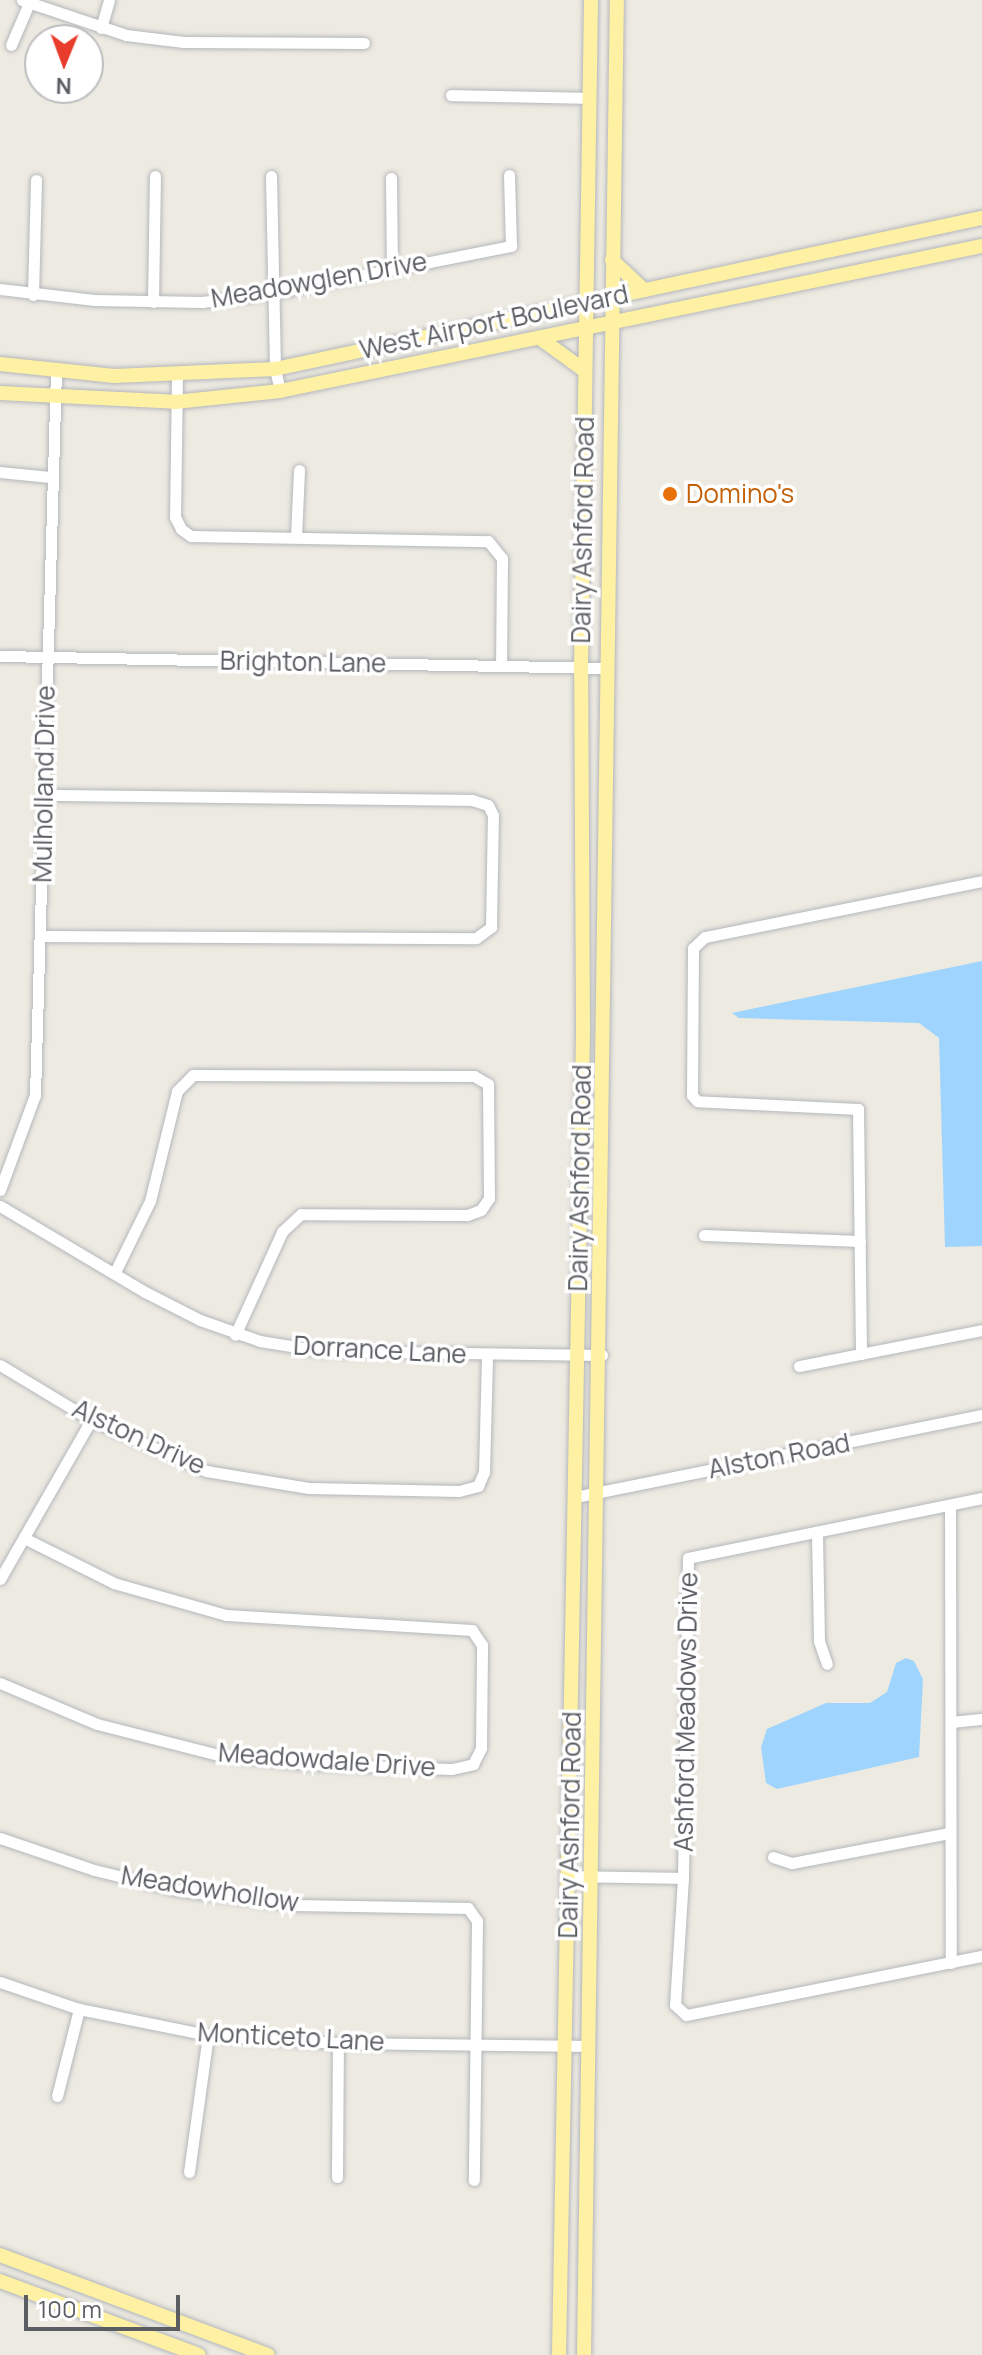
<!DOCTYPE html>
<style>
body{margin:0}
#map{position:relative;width:982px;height:2355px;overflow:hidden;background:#edeae1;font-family:Manrope,sans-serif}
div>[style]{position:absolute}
.water>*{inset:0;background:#9fd4fe}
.roads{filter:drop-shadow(0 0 2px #b4b7bc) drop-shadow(0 0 2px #b4b7bc)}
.minor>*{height:11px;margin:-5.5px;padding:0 5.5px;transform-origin:5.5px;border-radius:5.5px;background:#fff}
.major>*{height:14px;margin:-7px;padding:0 7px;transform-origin:7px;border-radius:7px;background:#fef1a4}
.dots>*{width:22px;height:22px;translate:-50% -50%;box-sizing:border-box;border:4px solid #fff;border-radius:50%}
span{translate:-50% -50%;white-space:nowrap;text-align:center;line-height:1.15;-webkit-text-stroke:7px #fff;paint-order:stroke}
.street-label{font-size:26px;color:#5a5d62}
.food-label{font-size:26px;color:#c56008}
.left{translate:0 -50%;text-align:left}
.north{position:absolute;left:24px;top:24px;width:80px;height:80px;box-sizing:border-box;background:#fff;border:2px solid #bdbec0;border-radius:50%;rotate:181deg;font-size:22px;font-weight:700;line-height:32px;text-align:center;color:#5a5d62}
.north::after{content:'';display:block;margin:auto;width:28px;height:36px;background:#e83c2c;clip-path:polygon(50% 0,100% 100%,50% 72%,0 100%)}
.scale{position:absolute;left:24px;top:2295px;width:156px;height:36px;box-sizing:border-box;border:4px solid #5a5d62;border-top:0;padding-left:10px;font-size:24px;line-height:28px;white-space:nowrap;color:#5a5d62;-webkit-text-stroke:6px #fff;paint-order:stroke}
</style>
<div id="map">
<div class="water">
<div style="clip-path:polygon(982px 961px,982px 1246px,945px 1247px,939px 1038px,919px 1023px,739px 1018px,732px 1013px)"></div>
<div style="clip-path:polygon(906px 1658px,914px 1661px,923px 1679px,919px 1757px,777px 1789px,766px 1783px,761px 1747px,767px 1729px,826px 1703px,870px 1703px,887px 1692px,896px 1663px)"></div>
</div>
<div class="roads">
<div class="minor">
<div style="left:22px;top:0;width:110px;rotate:18.6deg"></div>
<div style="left:126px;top:35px;width:58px;rotate:6.9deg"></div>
<div style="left:184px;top:42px;width:180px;rotate:0.3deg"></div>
<div style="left:101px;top:28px;width:29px;rotate:-74deg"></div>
<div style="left:11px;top:45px;width:46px;rotate:-66.8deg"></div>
<div style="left:451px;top:95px;width:138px;rotate:1.2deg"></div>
<div style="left:271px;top:176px;width:193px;rotate:88.8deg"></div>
<div style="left:275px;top:369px;width:23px;rotate:77deg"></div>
<div style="left:391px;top:178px;width:89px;rotate:89.4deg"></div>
<div style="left:0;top:289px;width:95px;rotate:6.7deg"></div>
<div style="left:94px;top:300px;width:108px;rotate:1.1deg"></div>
<div style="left:202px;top:302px;width:72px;rotate:-7.2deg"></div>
<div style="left:273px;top:293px;width:243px;rotate:-11.2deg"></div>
<div style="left:511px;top:246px;width:71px;rotate:-91.6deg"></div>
<div style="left:33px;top:295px;width:115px;rotate:-88.5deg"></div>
<div style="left:153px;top:302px;width:126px;rotate:-89.1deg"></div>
<div style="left:177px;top:376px;width:141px;rotate:90.8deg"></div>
<div style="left:175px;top:517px;width:13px;rotate:63deg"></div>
<div style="left:181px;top:529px;width:12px;rotate:35deg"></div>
<div style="left:191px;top:536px;width:297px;rotate:1deg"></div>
<div style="left:488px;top:541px;width:22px;rotate:51deg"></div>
<div style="left:502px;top:558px;width:108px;rotate:90.5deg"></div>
<div style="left:0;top:472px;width:50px;rotate:5.7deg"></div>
<div style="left:296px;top:537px;width:67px;rotate:-87.4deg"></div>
<div style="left:0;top:656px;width:605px;rotate:1.14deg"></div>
<div style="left:42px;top:936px;width:434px;rotate:0.3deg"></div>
<div style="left:476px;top:938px;width:19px;rotate:-36deg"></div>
<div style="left:491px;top:927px;width:112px;rotate:-89deg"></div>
<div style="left:493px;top:815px;width:11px;rotate:-117deg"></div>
<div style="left:488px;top:805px;width:17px;rotate:-163deg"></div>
<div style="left:472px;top:800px;width:428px;rotate:-179.3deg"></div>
<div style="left:0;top:1190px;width:101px;rotate:-69.8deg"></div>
<div style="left:35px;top:1095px;width:723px;rotate:-88.34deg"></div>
<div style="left:0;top:1206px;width:169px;rotate:30.7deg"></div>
<div style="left:145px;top:1292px;width:62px;rotate:27deg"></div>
<div style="left:200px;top:1320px;width:64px;rotate:19.3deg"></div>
<div style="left:260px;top:1341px;width:63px;rotate:9.2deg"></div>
<div style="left:322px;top:1351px;width:280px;rotate:0.8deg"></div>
<div style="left:704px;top:1235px;width:156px;rotate:2.2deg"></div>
<div style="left:115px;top:1272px;width:79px;rotate:-63.8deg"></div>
<div style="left:150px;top:1201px;width:113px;rotate:-76.2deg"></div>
<div style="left:177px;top:1091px;width:23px;rotate:-45deg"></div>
<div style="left:193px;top:1075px;width:281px;rotate:0.2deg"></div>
<div style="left:474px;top:1076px;width:16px;rotate:30deg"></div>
<div style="left:488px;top:1084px;width:114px;rotate:89.5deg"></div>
<div style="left:489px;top:1198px;width:14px;rotate:124deg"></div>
<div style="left:481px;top:1210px;width:15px;rotate:160deg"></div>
<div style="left:467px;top:1215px;width:166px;rotate:-179.7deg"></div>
<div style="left:301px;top:1214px;width:26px;rotate:137deg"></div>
<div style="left:282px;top:1232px;width:113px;rotate:114.5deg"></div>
<div style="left:861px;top:1354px;width:245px;rotate:-90.7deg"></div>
<div style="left:858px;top:1109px;width:161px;rotate:-177.2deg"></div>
<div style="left:697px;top:1101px;width:8px;rotate:-130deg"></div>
<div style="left:692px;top:1095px;width:147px;rotate:-89.6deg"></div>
<div style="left:693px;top:948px;width:16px;rotate:-43deg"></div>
<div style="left:705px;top:937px;width:283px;rotate:-11.4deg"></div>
<div style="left:0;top:1365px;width:106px;rotate:31.1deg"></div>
<div style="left:91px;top:1420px;width:126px;rotate:23.9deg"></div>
<div style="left:206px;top:1471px;width:104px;rotate:9.4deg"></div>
<div style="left:309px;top:1488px;width:150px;rotate:1.1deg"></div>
<div style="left:459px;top:1491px;width:20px;rotate:-15deg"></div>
<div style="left:478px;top:1486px;width:15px;rotate:-67deg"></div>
<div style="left:484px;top:1472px;width:117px;rotate:-88.5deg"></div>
<div style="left:799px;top:1366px;width:187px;rotate:-11.1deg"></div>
<div style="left:575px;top:1497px;width:415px;rotate:-11.4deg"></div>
<div style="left:982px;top:1498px;width:300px;rotate:168.5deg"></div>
<div style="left:688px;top:1558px;width:320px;rotate:90.9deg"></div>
<div style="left:683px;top:1878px;width:127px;rotate:93.6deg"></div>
<div style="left:675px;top:2005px;width:15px;rotate:42deg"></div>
<div style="left:686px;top:2015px;width:302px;rotate:-11.3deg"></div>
<div style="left:950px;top:1505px;width:458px;rotate:89.9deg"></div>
<div style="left:817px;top:1535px;width:106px;rotate:88.9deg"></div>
<div style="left:819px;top:1641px;width:24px;rotate:71deg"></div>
<div style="left:0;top:1579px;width:183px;rotate:-60.2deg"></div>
<div style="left:0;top:1683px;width:105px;rotate:22.9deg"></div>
<div style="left:97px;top:1724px;width:126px;rotate:14.3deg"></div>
<div style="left:219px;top:1755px;width:89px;rotate:5.8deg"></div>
<div style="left:308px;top:1764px;width:144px;rotate:2deg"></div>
<div style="left:452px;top:1769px;width:22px;rotate:-13deg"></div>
<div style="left:473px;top:1764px;width:18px;rotate:-63deg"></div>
<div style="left:481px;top:1748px;width:103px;rotate:-89.4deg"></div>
<div style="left:482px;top:1645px;width:18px;rotate:-124deg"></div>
<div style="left:472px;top:1630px;width:246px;rotate:-176.5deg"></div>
<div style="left:226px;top:1615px;width:116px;rotate:-164.1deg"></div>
<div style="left:114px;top:1583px;width:101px;rotate:-153.4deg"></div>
<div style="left:952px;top:1722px;width:30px;rotate:-6deg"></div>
<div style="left:0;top:1838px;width:99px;rotate:18.8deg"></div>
<div style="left:94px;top:1870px;width:85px;rotate:13.5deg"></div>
<div style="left:177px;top:1890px;width:120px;rotate:7.2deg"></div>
<div style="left:296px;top:1905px;width:172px;rotate:1deg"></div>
<div style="left:468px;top:1908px;width:16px;rotate:55deg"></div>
<div style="left:477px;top:1921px;width:259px;rotate:90.7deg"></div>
<div style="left:773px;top:1857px;width:20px;rotate:18deg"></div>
<div style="left:792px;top:1863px;width:160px;rotate:-10.8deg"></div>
<div style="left:570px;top:1876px;width:113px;rotate:1deg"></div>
<div style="left:0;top:1982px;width:83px;rotate:18.9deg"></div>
<div style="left:79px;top:2009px;width:132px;rotate:11.4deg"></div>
<div style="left:208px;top:2035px;width:130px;rotate:3.5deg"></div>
<div style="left:338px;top:2043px;width:250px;rotate:0.7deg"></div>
<div style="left:57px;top:2096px;width:90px;rotate:-75.8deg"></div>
<div style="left:189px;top:2172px;width:138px;rotate:-82.1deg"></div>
<div style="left:337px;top:2177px;width:134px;rotate:-89.6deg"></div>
</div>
<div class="major">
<div style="left:612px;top:260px;width:44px;rotate:43.2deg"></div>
<div style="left:541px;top:339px;width:54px;rotate:36deg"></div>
<div style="left:0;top:364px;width:115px;rotate:6deg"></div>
<div style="left:114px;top:376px;width:161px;rotate:-2.5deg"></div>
<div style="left:275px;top:369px;width:723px;rotate:-12.06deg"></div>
<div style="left:0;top:393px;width:175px;rotate:2.9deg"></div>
<div style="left:175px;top:402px;width:106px;rotate:-6deg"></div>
<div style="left:280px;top:391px;width:717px;rotate:-11.67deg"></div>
<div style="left:0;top:2255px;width:286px;rotate:20.5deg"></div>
<div style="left:0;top:2281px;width:212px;rotate:20.4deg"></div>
<div style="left:559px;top:2355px;width:1327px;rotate:-88.96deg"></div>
<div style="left:583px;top:1028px;width:361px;rotate:-90.3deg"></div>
<div style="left:581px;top:667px;width:667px;rotate:-89.14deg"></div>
<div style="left:584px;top:2355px;width:2355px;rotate:-89.2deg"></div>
</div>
</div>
<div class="dots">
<div style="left:670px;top:494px;background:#e8710a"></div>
</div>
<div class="street-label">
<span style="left:319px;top:280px;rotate:-10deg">Meadowglen Drive</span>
<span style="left:494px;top:322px;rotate:-12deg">West Airport Boulevard</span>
<span style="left:583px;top:530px;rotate:-89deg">Dairy Ashford Road</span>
<span style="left:303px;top:662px;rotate:1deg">Brighton Lane</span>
<span style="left:44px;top:784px;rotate:-89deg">Mulholland Drive</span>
<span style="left:580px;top:1178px;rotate:-89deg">Dairy Ashford Road</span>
<span style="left:380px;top:1350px;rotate:3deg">Dorrance Lane</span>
<span style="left:139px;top:1437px;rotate:25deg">Alston Drive</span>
<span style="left:779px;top:1456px;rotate:-11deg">Alston Road</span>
<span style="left:686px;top:1712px;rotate:-89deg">Ashford Meadows Drive</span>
<span style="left:327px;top:1760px;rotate:4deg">Meadowdale Drive</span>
<span style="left:570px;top:1825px;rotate:-89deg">Dairy Ashford Road</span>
<span style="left:210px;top:1889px;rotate:9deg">Meadowhollow</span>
<span style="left:291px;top:2037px;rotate:3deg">Monticeto Lane</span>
</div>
<div class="food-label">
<span class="left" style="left:686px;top:494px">Domino's</span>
</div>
<div class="north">N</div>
<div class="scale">100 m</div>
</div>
